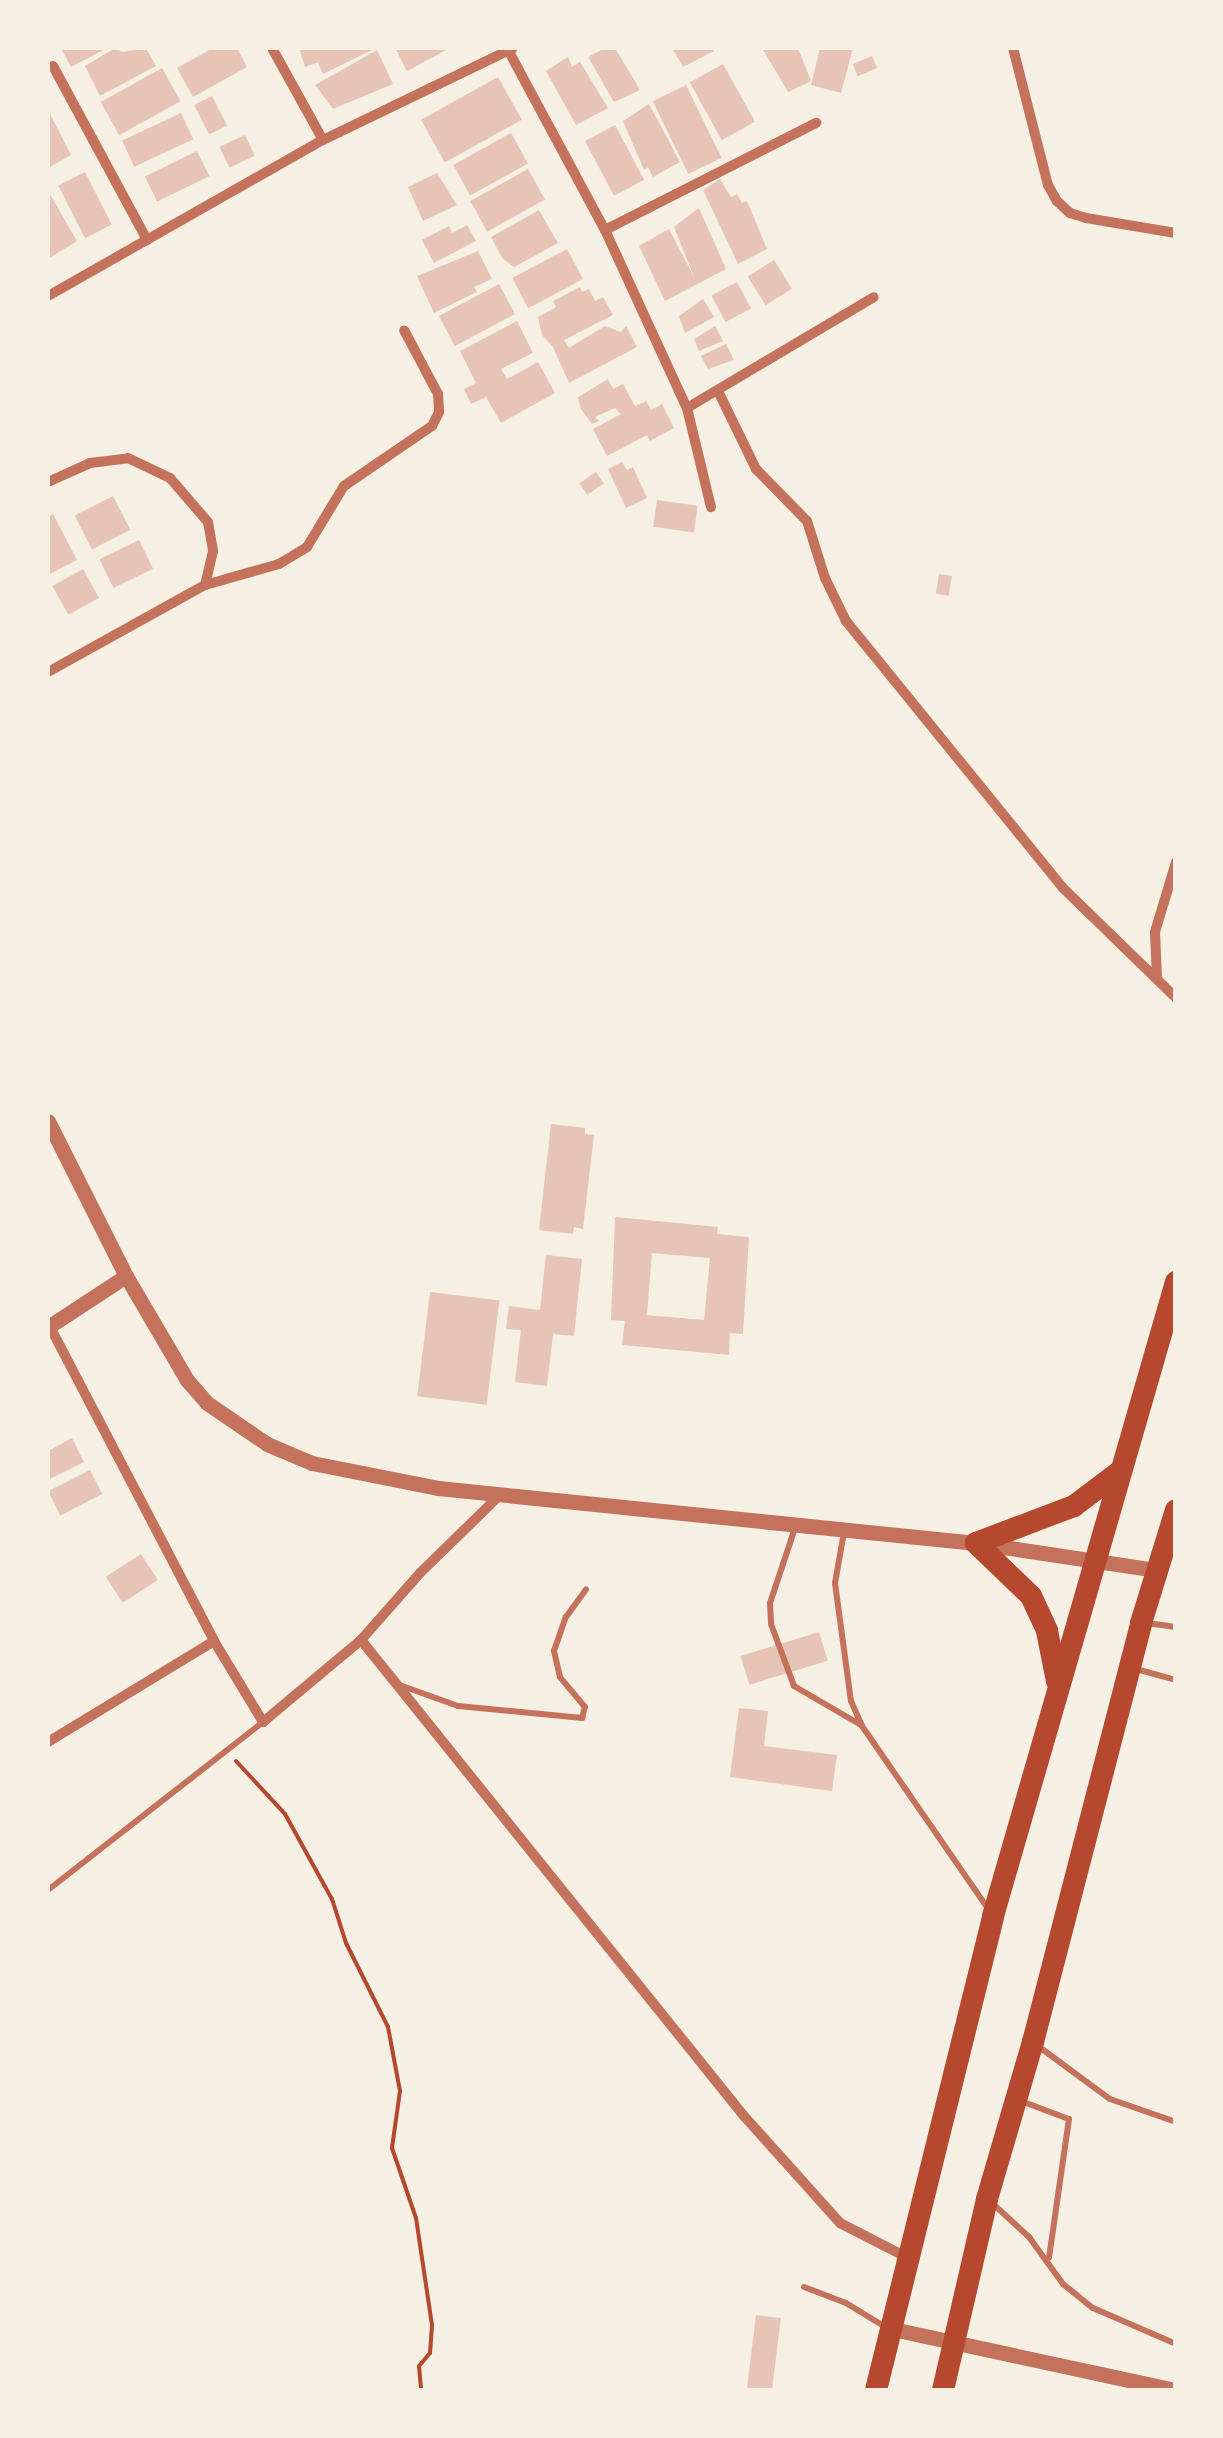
<!DOCTYPE html>
<style>
body{margin:0}
#map{position:relative;width:1223px;height:2438px;overflow:hidden;background:#f6efe4;font-family:Raleway,sans-serif}
div>[style]{position:absolute}
.building>*{inset:0;background:#e6c5b7;transform-origin:0 0}
.path>*{height:4px;margin:-2px;padding:0 2px;transform-origin:2px;border-radius:2px;background:#b5482f}
.service>*{height:6px;margin:-3px;padding:0 3px;transform-origin:3px;border-radius:3px;background:#c5725c}
.minor>*{height:10px;margin:-5px;padding:0 5px;transform-origin:5px;border-radius:5px;background:#c5725c}
.tertiary>*{height:15px;margin:-7.5px;padding:0 7.5px;transform-origin:7.5px;border-radius:7.5px;background:#c5725c}
.trunk>*{height:22px;margin:-11px;padding:0 11px;transform-origin:11px;border-radius:11px;background:#b5482f}
span{translate:-50% -50%;white-space:nowrap;text-align:center;line-height:1.15;-webkit-text-stroke:8px #f6efe4;paint-order:stroke}
.frame{position:absolute;inset:0;border:50px solid #f6efe4;pointer-events:none}
</style>
<div id="map">
<div class="building">
<div style="clip-path:polygon(61px 48px,107px 48px,71px 67px)"></div>
<div style="clip-path:polygon(115px 48px,122px 52px,146px 48px,156px 66px,100px 96px,85px 66px)"></div>
<div style="clip-path:polygon(213px 48px,237px 48px,247px 67px,193px 97px,177px 68px)"></div>
<div style="clip-path:polygon(299px 48px,376px 48px,323px 74px,318px 62px,305px 67px)"></div>
<div style="clip-path:polygon(395px 48px,450px 48px,407px 71px)"></div>
<div style="clip-path:polygon(605px 48px,615px 48px,640px 90px,614px 102px,588px 57px)"></div>
<div style="clip-path:polygon(672px 48px,712px 48px,714px 51px,683px 67px)"></div>
<div style="clip-path:polygon(762px 48px,798px 48px,811px 81px,788px 92px)"></div>
<div style="clip-path:polygon(820px 48px,853px 48px,841px 93px,811px 85px)"></div>
<div style="clip-path:polygon(377px 50px,393px 84px,333px 109px,315px 85px)"></div>
<div style="left:872px;top:56px;width:13px;height:21px;rotate:67deg"></div>
<div style="clip-path:polygon(568px 57px,572px 67px,580px 62px,608px 108px,576px 125px,546px 71px)"></div>
<div style="left:723px;top:64px;width:66px;height:38px;rotate:61deg"></div>
<div style="left:162px;top:68px;width:38px;height:70px;rotate:61deg"></div>
<div style="left:498px;top:77px;width:49px;height:88px;rotate:61deg"></div>
<div style="left:686px;top:85px;width:81px;height:37px;rotate:64deg"></div>
<div style="left:212px;top:96px;width:33px;height:20px;rotate:63deg"></div>
<div style="clip-path:polygon(649px 104px,680px 162px,653px 177px,648px 167px,644px 170px,623px 121px)"></div>
<div style="clip-path:polygon(48px 110px,71px 155px,48px 168px)"></div>
<div style="left:181px;top:113px;width:29px;height:65px;rotate:65deg"></div>
<div style="left:615px;top:125px;width:62px;height:34px;rotate:62deg"></div>
<div style="left:511px;top:133px;width:35px;height:66px;rotate:61deg"></div>
<div style="left:245px;top:135px;width:23px;height:28px;rotate:65deg"></div>
<div style="left:197px;top:151px;width:28px;height:58px;rotate:64deg"></div>
<div style="left:528px;top:169px;width:35px;height:66px;rotate:61deg"></div>
<div style="left:85px;top:172px;width:59px;height:30px;rotate:63deg"></div>
<div style="clip-path:polygon(437px 173px,457px 205px,423px 221px,408px 187px)"></div>
<div style="clip-path:polygon(720px 179px,731px 197px,737px 194px,742px 203px,747px 201px,767px 249px,738px 264px,703px 190px)"></div>
<div style="clip-path:polygon(48px 191px,77px 241px,48px 259px)"></div>
<div style="clip-path:polygon(699px 208px,726px 269px,665px 301px,639px 246px,669px 229px,694px 277px,674px 227px)"></div>
<div style="clip-path:polygon(539px 210px,558px 243px,514px 267px,502px 258px,491px 237px)"></div>
<div style="clip-path:polygon(467px 225px,476px 241px,434px 263px,422px 240px,449px 226px,452px 233px)"></div>
<div style="left:567px;top:249px;width:34px;height:62px;rotate:62deg"></div>
<div style="clip-path:polygon(478px 251px,492px 279px,474px 287px,477px 292px,434px 313px,417px 276px)"></div>
<div style="left:774px;top:260px;width:34px;height:31px;rotate:58deg"></div>
<div style="left:737px;top:282px;width:30px;height:29px;rotate:62deg"></div>
<div style="left:499px;top:284px;width:34px;height:68px;rotate:62deg"></div>
<div style="clip-path:polygon(580px 287px,582px 292px,589px 289px,595px 301px,603px 297px,613px 315px,564px 340px,569px 348px,605px 326px,621px 332px,626px 326px,637px 347px,569px 383px,553px 347px,542px 335px,538px 317px,556px 307px,553px 301px)"></div>
<div style="clip-path:polygon(703px 299px,714px 317px,685px 333px,679px 316px)"></div>
<div style="clip-path:polygon(517px 321px,533px 353px,501px 369px,507px 379px,538px 362px,555px 393px,501px 423px,486px 397px,471px 404px,464px 389px,476px 383px,460px 351px)"></div>
<div style="clip-path:polygon(715px 326px,723px 341px,699px 351px,694px 339px)"></div>
<div style="clip-path:polygon(726px 344px,734px 360px,708px 369px,701px 356px)"></div>
<div style="clip-path:polygon(608px 379px,613px 389px,623px 384px,635px 406px,646px 401px,651px 410px,662px 404px,674px 428px,650px 441px,647px 435px,607px 456px,593px 429px,621px 414px,615px 408px,595px 417px,599px 421px,592px 424px,581px 409px,578px 397px)"></div>
<div style="clip-path:polygon(622px 462px,627px 470px,633px 467px,647px 498px,626px 508px,608px 469px)"></div>
<div style="left:596px;top:472px;width:14px;height:20px;rotate:56deg"></div>
<div style="left:113px;top:496px;width:38px;height:43px;rotate:63deg"></div>
<div style="left:657px;top:500px;width:41px;height:27px;rotate:8deg"></div>
<div style="clip-path:polygon(53px 514px,77px 560px,48px 575px,48px 517px)"></div>
<div style="left:139px;top:540px;width:32px;height:44px;rotate:64deg"></div>
<div style="left:83px;top:569px;width:33px;height:35px;rotate:61deg"></div>
<div style="left:939px;top:574px;width:13px;height:20px;rotate:9deg"></div>
<div style="clip-path:polygon(551px 1124px,585px 1128px,585px 1134px,594px 1135px,583px 1229px,574px 1227px,573px 1234px,539px 1230px)"></div>
<div style="clip-path:polygon(evenodd,615px 1217px,718px 1227px,717px 1234px,749px 1237px,743px 1334px,730px 1333px,729px 1355px,622px 1345px,625px 1321px,611px 1320px,615px 1217px,652px 1253px,710px 1258px,704px 1320px,647px 1315px,652px 1253px)"></div>
<div style="clip-path:polygon(546px 1255px,582px 1259px,574px 1336px,553px 1334px,547px 1386px,515px 1382px,521px 1330px,506px 1329px,509px 1306px,540px 1310px)"></div>
<div style="left:430px;top:1292px;width:70px;height:105px;rotate:7deg"></div>
<div style="clip-path:polygon(72px 1438px,84px 1462px,48px 1480px,48px 1451px)"></div>
<div style="left:90px;top:1470px;width:27px;height:47px;rotate:63deg"></div>
<div style="left:141px;top:1554px;width:31px;height:42px;rotate:57deg"></div>
<div style="left:819px;top:1632px;width:30px;height:82px;rotate:73deg"></div>
<div style="clip-path:polygon(739px 1708px,768px 1711px,764px 1746px,837px 1755px,832px 1791px,730px 1777px)"></div>
<div style="left:756px;top:2315px;width:25px;height:75px;rotate:7deg"></div>
</div>
<div class="path">
<div style="left:236px;top:1761px;width:72px;rotate:47.2deg"></div>
<div style="left:285px;top:1814px;width:97px;rotate:61.1deg"></div>
<div style="left:332px;top:1899px;width:46px;rotate:72.3deg"></div>
<div style="left:346px;top:1943px;width:94px;rotate:63.4deg"></div>
<div style="left:388px;top:2027px;width:65px;rotate:79.4deg"></div>
<div style="left:400px;top:2091px;width:58px;rotate:98deg"></div>
<div style="left:392px;top:2148px;width:74px;rotate:71.1deg"></div>
<div style="left:416px;top:2218px;width:108px;rotate:81.5deg"></div>
<div style="left:432px;top:2325px;width:28px;rotate:94deg"></div>
<div style="left:430px;top:2353px;width:17px;rotate:130deg"></div>
<div style="left:419px;top:2366px;width:24px;rotate:85deg"></div>
</div>
<div class="service">
<div style="left:796px;top:1525px;width:82px;rotate:108.4deg"></div>
<div style="left:770px;top:1603px;width:21px;rotate:87deg"></div>
<div style="left:771px;top:1624px;width:66px;rotate:69.6deg"></div>
<div style="left:794px;top:1686px;width:78px;rotate:30.2deg"></div>
<div style="left:844px;top:1532px;width:52px;rotate:100deg"></div>
<div style="left:835px;top:1583px;width:119px;rotate:82.3deg"></div>
<div style="left:851px;top:1701px;width:27px;rotate:66deg"></div>
<div style="left:862px;top:1726px;width:224px;rotate:55.4deg"></div>
<div style="left:1147px;top:1623px;width:29px;rotate:8deg"></div>
<div style="left:1136px;top:1669px;width:41px;rotate:15.4deg"></div>
<div style="left:394px;top:1683px;width:68px;rotate:19.8deg"></div>
<div style="left:458px;top:1706px;width:125px;rotate:5.5deg"></div>
<div style="left:582px;top:1718px;width:11px;rotate:-75deg"></div>
<div style="left:585px;top:1707px;width:39px;rotate:-130deg"></div>
<div style="left:560px;top:1677px;width:27px;rotate:-103deg"></div>
<div style="left:554px;top:1651px;width:36px;rotate:-71deg"></div>
<div style="left:566px;top:1617px;width:34px;rotate:-54deg"></div>
<div style="left:48px;top:1890px;width:273px;rotate:-38deg"></div>
<div style="left:1038px;top:2046px;width:89px;rotate:36.4deg"></div>
<div style="left:1110px;top:2099px;width:70px;rotate:19.2deg"></div>
<div style="left:1021px;top:2101px;width:51px;rotate:20.6deg"></div>
<div style="left:1069px;top:2119px;width:140px;rotate:98.2deg"></div>
<div style="left:991px;top:2202px;width:52px;rotate:42.6deg"></div>
<div style="left:1029px;top:2237px;width:58px;rotate:54.1deg"></div>
<div style="left:1063px;top:2284px;width:38px;rotate:39deg"></div>
<div style="left:1093px;top:2308px;width:90px;rotate:23.4deg"></div>
<div style="left:804px;top:2287px;width:45px;rotate:20.9deg"></div>
<div style="left:846px;top:2303px;width:48px;rotate:31.4deg"></div>
</div>
<div class="minor">
<div style="left:272px;top:48px;width:105px;rotate:61deg"></div>
<div style="left:507px;top:48px;width:207px;rotate:61.7deg"></div>
<div style="left:605px;top:230px;width:196px;rotate:65.3deg"></div>
<div style="left:687px;top:408px;width:102px;rotate:76.4deg"></div>
<div style="left:1013px;top:48px;width:141px;rotate:75.7deg"></div>
<div style="left:1048px;top:185px;width:18px;rotate:61deg"></div>
<div style="left:1057px;top:201px;width:18px;rotate:43deg"></div>
<div style="left:1070px;top:213px;width:17px;rotate:17deg"></div>
<div style="left:1086px;top:218px;width:91px;rotate:9.5deg"></div>
<div style="left:53px;top:66px;width:198px;rotate:61.6deg"></div>
<div style="left:605px;top:230px;width:237px;rotate:-26.9deg"></div>
<div style="left:48px;top:296px;width:316px;rotate:-29.6deg"></div>
<div style="left:323px;top:140px;width:211px;rotate:-25.8deg"></div>
<div style="left:718px;top:391px;width:87px;rotate:64deg"></div>
<div style="left:756px;top:469px;width:73px;rotate:45.6deg"></div>
<div style="left:807px;top:521px;width:60px;rotate:72.5deg"></div>
<div style="left:825px;top:578px;width:48px;rotate:64deg"></div>
<div style="left:846px;top:621px;width:344px;rotate:50.9deg"></div>
<div style="left:1063px;top:888px;width:158px;rotate:44.2deg"></div>
<div style="left:687px;top:408px;width:217px;rotate:-30.7deg"></div>
<div style="left:48px;top:482px;width:46px;rotate:-24.3deg"></div>
<div style="left:90px;top:463px;width:38px;rotate:-7deg"></div>
<div style="left:128px;top:458px;width:47px;rotate:25.5deg"></div>
<div style="left:170px;top:478px;width:58px;rotate:49.2deg"></div>
<div style="left:208px;top:522px;width:29px;rotate:80deg"></div>
<div style="left:213px;top:551px;width:35px;rotate:103deg"></div>
<div style="left:48px;top:672px;width:179px;rotate:-29deg"></div>
<div style="left:205px;top:585px;width:77px;rotate:-15.8deg"></div>
<div style="left:279px;top:564px;width:33px;rotate:-31deg"></div>
<div style="left:307px;top:547px;width:71px;rotate:-58.8deg"></div>
<div style="left:344px;top:486px;width:107px;rotate:-34.3deg"></div>
<div style="left:432px;top:426px;width:16px;rotate:-63deg"></div>
<div style="left:439px;top:412px;width:18px;rotate:-93deg"></div>
<div style="left:438px;top:394px;width:72px;rotate:-118deg"></div>
<div style="left:1157px;top:979px;width:47px;rotate:-92.4deg"></div>
<div style="left:1155px;top:932px;width:73px;rotate:-73.3deg"></div>
<div style="left:48px;top:1323px;width:359px;rotate:62.4deg"></div>
<div style="left:214px;top:1641px;width:95px;rotate:58.8deg"></div>
<div style="left:263px;top:1722px;width:128px;rotate:-39.9deg"></div>
<div style="left:361px;top:1640px;width:89px;rotate:-48.6deg"></div>
<div style="left:420px;top:1573px;width:112px;rotate:-44.3deg"></div>
<div style="left:361px;top:1640px;width:611px;rotate:51.18deg"></div>
<div style="left:744px;top:2116px;width:144px;rotate:48.1deg"></div>
<div style="left:840px;top:2223px;width:76px;rotate:27.2deg"></div>
<div style="left:48px;top:1742px;width:194px;rotate:-31.3deg"></div>
</div>
<div class="tertiary">
<div style="left:48px;top:1121px;width:174px;rotate:63.3deg"></div>
<div style="left:126px;top:1276px;width:121px;rotate:59.6deg"></div>
<div style="left:187px;top:1380px;width:30px;rotate:49deg"></div>
<div style="left:207px;top:1403px;width:73px;rotate:34.3deg"></div>
<div style="left:267px;top:1444px;width:49px;rotate:22.9deg"></div>
<div style="left:312px;top:1463px;width:128px;rotate:11.2deg"></div>
<div style="left:438px;top:1488px;width:541px;rotate:5.84deg"></div>
<div style="left:976px;top:1543px;width:183px;rotate:8.5deg"></div>
<div style="left:48px;top:1327px;width:93px;rotate:-33.2deg"></div>
<div style="left:888px;top:2328px;width:294px;rotate:12.2deg"></div>
</div>
<div class="trunk">
<div style="left:976px;top:1543px;width:76px;rotate:43.9deg"></div>
<div style="left:1031px;top:1596px;width:38px;rotate:65deg"></div>
<div style="left:1047px;top:1631px;width:51px;rotate:78.7deg"></div>
<div style="left:976px;top:1543px;width:105px;rotate:-20.7deg"></div>
<div style="left:1074px;top:1506px;width:56px;rotate:-37.1deg"></div>
<div style="left:876px;top:2390px;width:488px;rotate:-76.1deg"></div>
<div style="left:993px;top:1916px;width:660px;rotate:-73.9deg"></div>
<div style="left:943px;top:2390px;width:196px;rotate:-77deg"></div>
<div style="left:987px;top:2199px;width:164px;rotate:-73.7deg"></div>
<div style="left:1033px;top:2042px;width:433px;rotate:-75.5deg"></div>
<div style="left:1141px;top:1623px;width:118px;rotate:-72.8deg"></div>
</div>
<div class="frame"></div>
</div>
